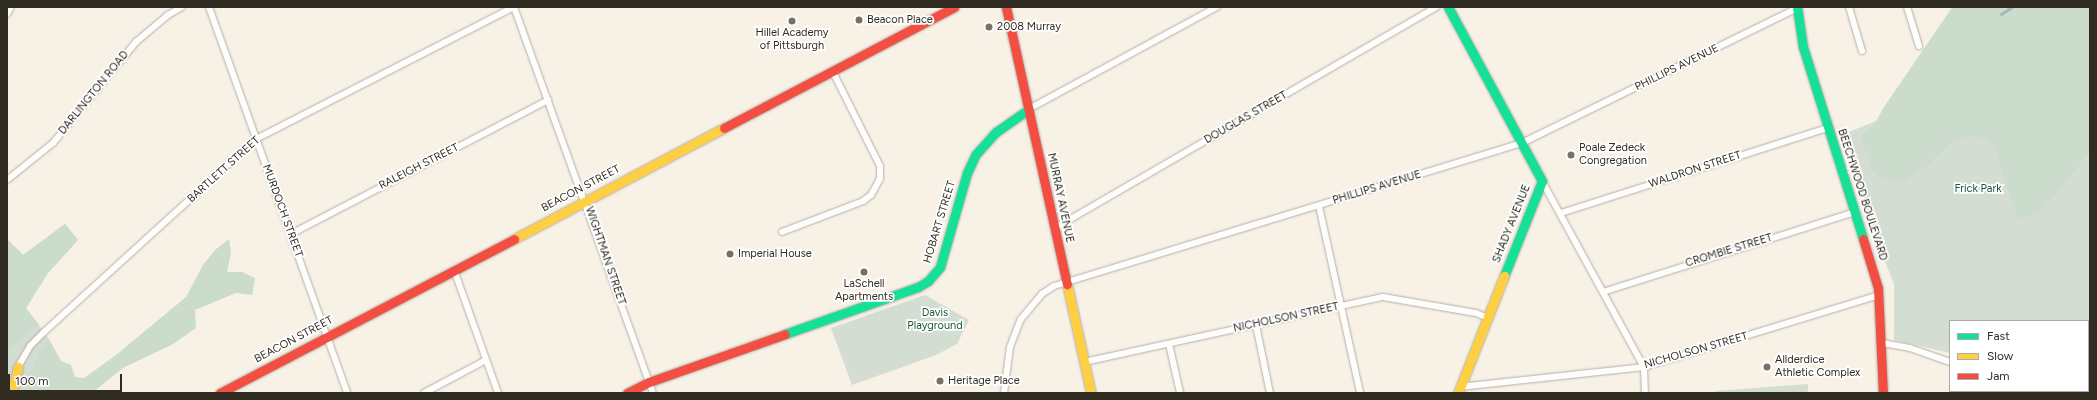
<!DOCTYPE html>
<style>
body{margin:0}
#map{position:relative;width:2097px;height:400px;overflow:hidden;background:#f7f1e6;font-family:Figtree,sans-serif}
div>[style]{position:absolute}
.green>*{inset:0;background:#d3ddd1}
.forest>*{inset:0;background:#cbdccc}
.stream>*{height:2.5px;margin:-1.25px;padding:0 1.25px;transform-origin:1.25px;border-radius:1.25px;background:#a0b9bd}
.roads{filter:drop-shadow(0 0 1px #b4b0a7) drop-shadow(0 0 1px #b4b0a7)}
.street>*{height:6px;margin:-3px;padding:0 3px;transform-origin:3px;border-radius:3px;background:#fefdfb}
.fast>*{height:9px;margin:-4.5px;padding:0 4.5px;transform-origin:4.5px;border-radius:4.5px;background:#16e098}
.slow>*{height:9px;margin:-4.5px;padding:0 4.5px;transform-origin:4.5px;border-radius:4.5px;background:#ffcf43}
.jam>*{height:9px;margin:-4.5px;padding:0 4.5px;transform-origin:4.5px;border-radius:4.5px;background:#f24e42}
.dots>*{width:11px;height:11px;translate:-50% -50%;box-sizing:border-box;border:2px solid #fff;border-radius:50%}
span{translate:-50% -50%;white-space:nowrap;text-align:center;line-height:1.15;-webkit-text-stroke:3.5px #fff;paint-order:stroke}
.poi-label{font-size:11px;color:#302c22}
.left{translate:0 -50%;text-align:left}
.street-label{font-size:11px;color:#302c22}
.park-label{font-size:11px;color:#1a553b}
.frame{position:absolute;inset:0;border:8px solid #302c22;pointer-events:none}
.legend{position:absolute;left:1949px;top:320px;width:140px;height:72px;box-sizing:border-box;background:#fff;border:1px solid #acaba7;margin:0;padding:5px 7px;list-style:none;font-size:12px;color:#302c22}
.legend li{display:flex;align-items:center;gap:8px;height:20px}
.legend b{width:20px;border:1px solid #acaba7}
.scale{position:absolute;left:8px;top:374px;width:114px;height:18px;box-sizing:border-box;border:2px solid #302c22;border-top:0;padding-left:5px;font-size:12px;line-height:14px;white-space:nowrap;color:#302c22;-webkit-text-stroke:3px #fff;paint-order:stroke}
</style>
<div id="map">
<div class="green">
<div style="clip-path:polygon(2090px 7px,2090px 384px,2088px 321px,1950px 321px,1950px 353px,1894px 340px,1894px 284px,1878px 244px,1844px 134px,1896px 113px)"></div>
<div style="clip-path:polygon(65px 224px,78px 240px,48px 273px,26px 308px,49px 339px,48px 341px,73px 393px,7px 393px,7px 239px,23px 255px)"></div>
<div style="clip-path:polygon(925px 295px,969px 320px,957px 344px,936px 355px,852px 385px,831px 328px)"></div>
<div style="clip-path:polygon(1808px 384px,1808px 393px,1715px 393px,1715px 391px)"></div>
</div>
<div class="forest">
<div style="clip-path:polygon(1956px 7px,2090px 7px,2090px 152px,2045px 207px,2022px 219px,2017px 216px,1995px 149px,1988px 139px,1972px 135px,1954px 140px,1925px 167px,1903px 181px,1880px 179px,1871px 169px,1870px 157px,1863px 146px,1863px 134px,1874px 125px,1884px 107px,1951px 9px)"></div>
<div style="clip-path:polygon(65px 224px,78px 240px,48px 273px,26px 308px,39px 325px,7px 351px,7px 239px,23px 255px)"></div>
<div style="clip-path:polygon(229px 239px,231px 253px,227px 272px,242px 272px,255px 278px,252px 295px,236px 293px,195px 310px,196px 328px,173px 344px,123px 368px,92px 393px,26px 393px,30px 374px,38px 353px,49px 339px,61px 361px,71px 365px,75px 377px,84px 378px,116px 355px,186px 297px,203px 265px,215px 250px)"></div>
</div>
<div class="stream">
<div style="left:2001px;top:14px;width:13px;rotate:-32deg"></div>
</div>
<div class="roads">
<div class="street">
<div style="left:209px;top:7px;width:410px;rotate:70.3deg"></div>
<div style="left:514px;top:7px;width:410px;rotate:70.2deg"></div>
<div style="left:1849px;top:7px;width:46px;rotate:73.5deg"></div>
<div style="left:1907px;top:7px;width:41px;rotate:72.9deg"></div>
<div style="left:7px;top:14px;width:8px;rotate:-60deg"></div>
<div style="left:1029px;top:109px;width:214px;rotate:-28.5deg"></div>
<div style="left:7px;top:180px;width:59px;rotate:-38.8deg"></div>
<div style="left:53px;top:143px;width:131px;rotate:-50.6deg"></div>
<div style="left:136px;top:42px;width:42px;rotate:-40.2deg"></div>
<div style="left:168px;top:15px;width:16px;rotate:-30deg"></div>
<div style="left:1542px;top:181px;width:212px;rotate:61.3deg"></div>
<div style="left:1644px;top:367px;width:26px;rotate:88deg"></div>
<div style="left:1319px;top:206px;width:191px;rotate:77.6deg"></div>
<div style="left:1561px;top:213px;width:280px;rotate:-17.7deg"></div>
<div style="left:1055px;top:228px;width:441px;rotate:-30.1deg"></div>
<div style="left:782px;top:232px;width:87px;rotate:-20.9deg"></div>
<div style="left:863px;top:201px;width:10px;rotate:-37deg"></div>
<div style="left:871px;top:195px;width:18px;rotate:-61deg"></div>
<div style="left:880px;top:179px;width:13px;rotate:-90deg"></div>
<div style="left:880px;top:166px;width:107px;rotate:-116.6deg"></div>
<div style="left:291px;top:234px;width:290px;rotate:-27.5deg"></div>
<div style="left:454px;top:270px;width:131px;rotate:70.3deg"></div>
<div style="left:1603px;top:292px;width:264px;rotate:-17.6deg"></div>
<div style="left:1256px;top:325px;width:69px;rotate:78.4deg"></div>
<div style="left:1882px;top:343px;width:28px;rotate:10deg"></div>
<div style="left:1910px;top:348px;width:42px;rotate:19.3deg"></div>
<div style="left:1169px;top:344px;width:50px;rotate:77.3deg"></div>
<div style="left:1084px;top:362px;width:306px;rotate:-12.3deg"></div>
<div style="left:1383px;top:297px;width:94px;rotate:9.8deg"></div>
<div style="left:1476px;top:313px;width:13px;rotate:23deg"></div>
<div style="left:18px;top:367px;width:24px;rotate:-60deg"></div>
<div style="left:30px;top:346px;width:20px;rotate:-45deg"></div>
<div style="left:44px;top:332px;width:287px;rotate:-42.3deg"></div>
<div style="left:256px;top:139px;width:290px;rotate:-27.1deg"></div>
<div style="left:1460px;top:387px;width:185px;rotate:-6.2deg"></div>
<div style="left:1644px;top:367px;width:246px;rotate:-17deg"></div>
<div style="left:2088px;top:391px;width:2px"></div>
<div style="left:424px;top:393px;width:70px;rotate:-28deg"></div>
<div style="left:1004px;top:393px;width:46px;rotate:-82.6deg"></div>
<div style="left:1010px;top:347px;width:30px;rotate:-69deg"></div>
<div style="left:1021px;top:319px;width:33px;rotate:-50deg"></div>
<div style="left:1042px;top:294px;width:14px;rotate:-34deg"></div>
<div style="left:1054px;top:286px;width:489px;rotate:-17deg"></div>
<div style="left:1522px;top:143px;width:309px;rotate:-26.1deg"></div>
</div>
<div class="fast">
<div style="left:1448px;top:7px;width:198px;rotate:61.6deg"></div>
<div style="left:1542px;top:181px;width:102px;rotate:111.8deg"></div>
<div style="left:1797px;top:7px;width:40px;rotate:81.5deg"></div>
<div style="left:1803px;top:47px;width:201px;rotate:72.6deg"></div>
<div style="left:785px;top:334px;width:141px;rotate:-19.5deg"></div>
<div style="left:918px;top:287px;width:12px;rotate:-31deg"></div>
<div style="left:928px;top:281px;width:18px;rotate:-49deg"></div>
<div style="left:940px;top:267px;width:98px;rotate:-74deg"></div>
<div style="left:967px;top:173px;width:21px;rotate:-65deg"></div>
<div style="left:976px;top:154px;width:30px;rotate:-48deg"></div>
<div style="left:996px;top:132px;width:40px;rotate:-34.9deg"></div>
</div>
<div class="slow">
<div style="left:514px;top:239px;width:238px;rotate:-27.9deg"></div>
<div style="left:1067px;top:284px;width:112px;rotate:77.6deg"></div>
<div style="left:12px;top:393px;width:27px;rotate:-77deg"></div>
<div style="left:1458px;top:393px;width:126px;rotate:-68.5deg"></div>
</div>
<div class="jam">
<div style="left:1006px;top:7px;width:284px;rotate:77.6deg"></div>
<div style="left:724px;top:128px;width:260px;rotate:-27.7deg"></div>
<div style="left:1863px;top:239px;width:51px;rotate:73deg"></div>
<div style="left:1878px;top:288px;width:105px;rotate:87.3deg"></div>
<div style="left:220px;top:393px;width:332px;rotate:-27.6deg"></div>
<div style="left:627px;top:393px;width:25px;rotate:-27deg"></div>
<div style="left:649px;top:382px;width:144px;rotate:-19.4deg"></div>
</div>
</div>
<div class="dots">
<div style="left:859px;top:20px;background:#767167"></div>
<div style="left:792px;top:21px;background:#767167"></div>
<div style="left:989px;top:27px;background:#767167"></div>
<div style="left:1571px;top:155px;background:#767167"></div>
<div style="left:730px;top:254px;background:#767167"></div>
<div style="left:864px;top:272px;background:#767167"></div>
<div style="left:1767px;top:367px;background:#767167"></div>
<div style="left:940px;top:381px;background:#767167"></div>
</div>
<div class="poi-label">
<span class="left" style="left:867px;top:20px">Beacon Place</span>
<span class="left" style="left:997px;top:27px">2008 Murray</span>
<span style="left:792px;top:40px">Hillel Academy<br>of Pittsburgh</span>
<span class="left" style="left:1579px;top:155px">Poale Zedeck<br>Congregation</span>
<span class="left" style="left:738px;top:254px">Imperial House</span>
<span style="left:864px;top:291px">LaSchell<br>Apartments</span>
<span class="left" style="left:1775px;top:367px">Allderdice<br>Athletic Complex</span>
<span class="left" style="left:948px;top:381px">Heritage Place</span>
</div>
<div class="street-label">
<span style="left:1677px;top:68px;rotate:-26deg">PHILLIPS AVENUE</span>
<span style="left:94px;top:93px;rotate:-51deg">DARLINGTON ROAD</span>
<span style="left:1246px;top:118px;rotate:-30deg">DOUGLAS STREET</span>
<span style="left:419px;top:167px;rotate:-27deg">RALEIGH STREET</span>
<span style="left:224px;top:170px;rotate:-42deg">BARTLETT STREET</span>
<span style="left:1695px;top:170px;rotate:-18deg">WALDRON STREET</span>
<span style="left:1377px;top:188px;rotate:-17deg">PHILLIPS AVENUE</span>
<span style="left:581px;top:189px;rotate:-28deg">BEACON STREET</span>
<span style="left:1862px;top:195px;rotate:72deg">BEECHWOOD BOULEVARD</span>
<span style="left:1060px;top:198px;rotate:78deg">MURRAY AVENUE</span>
<span style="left:282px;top:211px;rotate:70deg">MURDOCH STREET</span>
<span style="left:940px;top:222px;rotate:-73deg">HOBART STREET</span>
<span style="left:1512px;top:224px;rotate:-68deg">SHADY AVENUE</span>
<span style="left:1729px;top:251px;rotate:-17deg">CROMBIE STREET</span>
<span style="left:605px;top:256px;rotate:71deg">WIGHTMAN STREET</span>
<span style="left:1286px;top:318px;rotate:-12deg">NICHOLSON STREET</span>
<span style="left:294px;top:340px;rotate:-28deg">BEACON STREET</span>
<span style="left:1696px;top:351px;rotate:-16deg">NICHOLSON STREET</span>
</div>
<div class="park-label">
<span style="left:1978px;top:189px">Frick Park</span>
<span style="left:935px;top:320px">Davis<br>Playground</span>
</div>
<div class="frame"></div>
<ul class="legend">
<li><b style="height:5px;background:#16e098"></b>Fast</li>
<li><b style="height:5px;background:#ffcf43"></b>Slow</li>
<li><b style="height:5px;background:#f24e42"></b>Jam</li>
</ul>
<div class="scale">100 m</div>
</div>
